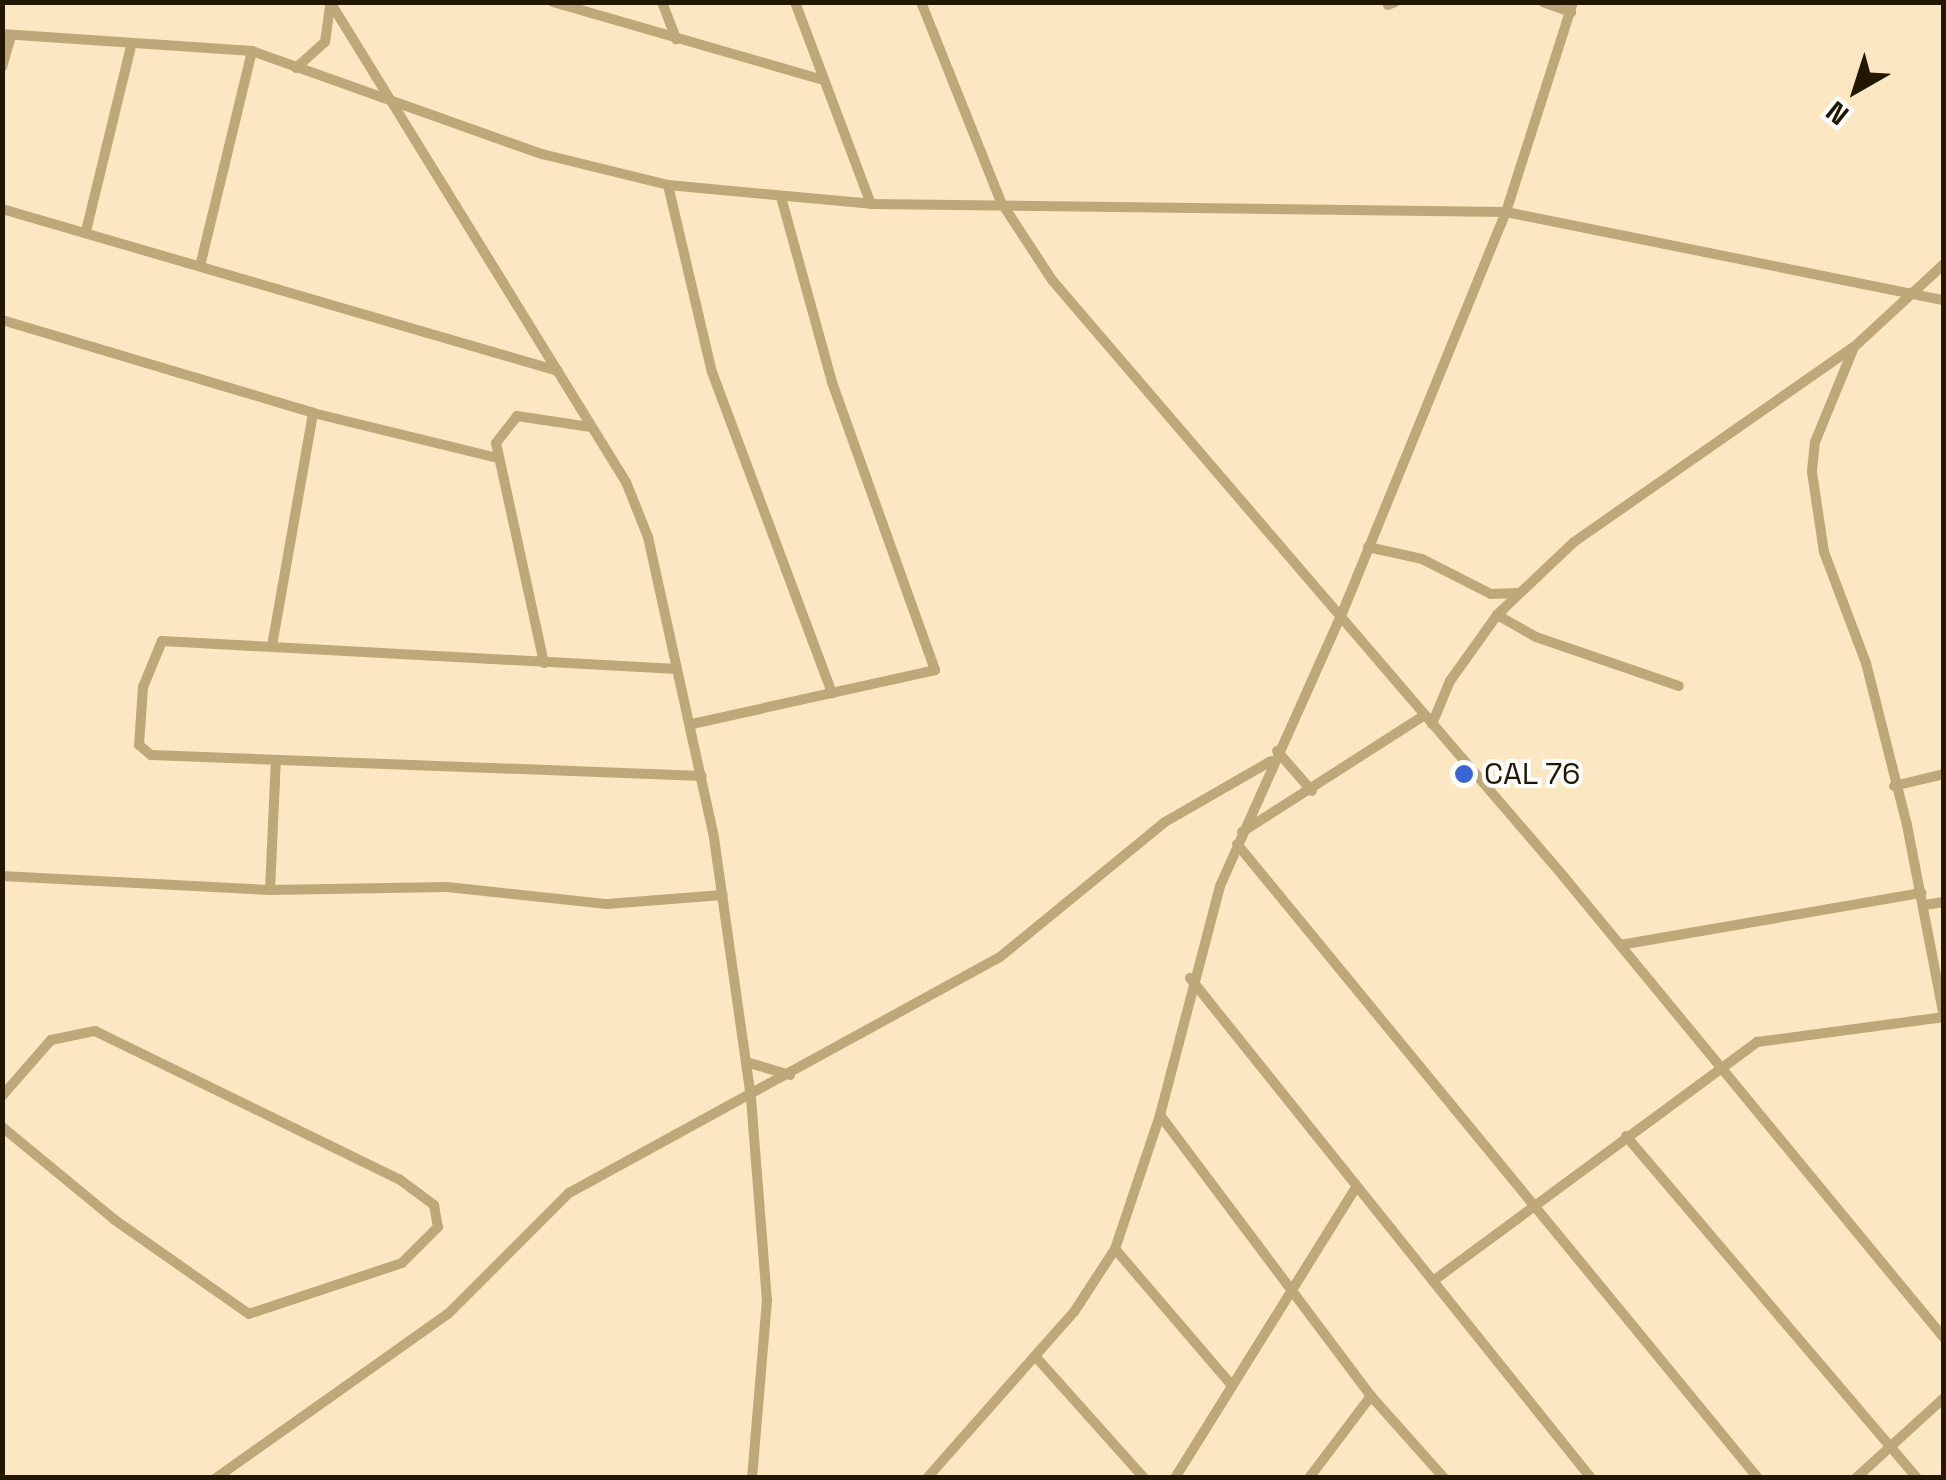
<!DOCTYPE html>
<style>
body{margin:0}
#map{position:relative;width:1946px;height:1480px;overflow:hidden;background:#fbe8c2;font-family:"Space Grotesk",sans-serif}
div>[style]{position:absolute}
.minor>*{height:10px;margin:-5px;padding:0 5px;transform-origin:5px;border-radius:5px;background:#bea879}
.dots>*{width:28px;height:28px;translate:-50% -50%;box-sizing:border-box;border:5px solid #fff;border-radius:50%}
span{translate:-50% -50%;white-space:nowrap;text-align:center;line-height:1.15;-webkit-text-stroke:8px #fff;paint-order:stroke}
.poi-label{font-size:30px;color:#221700}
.left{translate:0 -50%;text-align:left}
.frame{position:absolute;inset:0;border:5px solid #221700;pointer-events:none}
.north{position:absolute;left:1806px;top:40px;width:100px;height:100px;-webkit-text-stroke:8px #fff;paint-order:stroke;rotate:219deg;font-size:28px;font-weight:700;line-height:40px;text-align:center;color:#221700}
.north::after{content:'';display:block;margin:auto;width:35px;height:45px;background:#221700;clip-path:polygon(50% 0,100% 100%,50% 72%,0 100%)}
</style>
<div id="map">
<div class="minor">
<div style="left:330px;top:2px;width:564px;rotate:58.34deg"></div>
<div style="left:626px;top:482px;width:59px;rotate:68.2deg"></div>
<div style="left:648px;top:537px;width:308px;rotate:77.6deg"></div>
<div style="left:714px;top:838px;width:263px;rotate:81.9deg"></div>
<div style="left:751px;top:1098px;width:203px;rotate:85.5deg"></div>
<div style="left:767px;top:1300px;width:179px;rotate:94.8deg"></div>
<div style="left:553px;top:2px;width:282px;rotate:16.1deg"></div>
<div style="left:662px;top:2px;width:40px;rotate:69deg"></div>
<div style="left:795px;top:2px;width:216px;rotate:69.4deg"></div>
<div style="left:921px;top:2px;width:215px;rotate:68.2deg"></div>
<div style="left:1001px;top:202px;width:93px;rotate:56.8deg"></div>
<div style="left:1052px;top:280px;width:786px;rotate:49.38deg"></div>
<div style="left:1564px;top:877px;width:597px;rotate:50.5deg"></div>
<div style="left:1543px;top:2px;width:30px;rotate:20deg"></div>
<div style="left:1388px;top:5px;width:8px;rotate:-23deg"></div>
<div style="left:2px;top:34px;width:251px;rotate:3.9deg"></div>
<div style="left:252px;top:51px;width:308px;rotate:19.6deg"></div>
<div style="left:542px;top:154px;width:130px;rotate:13.8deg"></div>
<div style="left:668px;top:185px;width:204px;rotate:5.3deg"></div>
<div style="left:871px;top:204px;width:635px;rotate:0.72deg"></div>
<div style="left:1506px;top:212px;width:447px;rotate:11.4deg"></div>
<div style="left:2px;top:67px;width:33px;rotate:-74deg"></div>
<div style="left:296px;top:68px;width:39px;rotate:-42deg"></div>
<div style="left:325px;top:42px;width:37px;rotate:-82deg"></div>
<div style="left:668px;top:185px;width:192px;rotate:76.8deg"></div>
<div style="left:712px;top:372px;width:343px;rotate:69.5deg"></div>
<div style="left:2px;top:209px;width:579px;rotate:16.24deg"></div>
<div style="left:86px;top:231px;width:190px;rotate:-76.3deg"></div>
<div style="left:201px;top:262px;width:217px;rotate:-76.4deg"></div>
<div style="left:1944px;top:264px;width:122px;rotate:137.3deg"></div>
<div style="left:1854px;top:347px;width:103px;rotate:112.3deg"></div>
<div style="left:1815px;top:442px;width:30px;rotate:96deg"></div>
<div style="left:1812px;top:472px;width:81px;rotate:81.5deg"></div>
<div style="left:1824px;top:552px;width:119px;rotate:69.3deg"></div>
<div style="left:1866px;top:663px;width:167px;rotate:75.8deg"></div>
<div style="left:1907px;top:825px;width:196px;rotate:79.1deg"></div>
<div style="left:2px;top:320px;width:325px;rotate:16.6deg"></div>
<div style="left:313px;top:413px;width:189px;rotate:13.7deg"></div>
<div style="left:1368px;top:547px;width:55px;rotate:12.5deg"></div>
<div style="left:1422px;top:559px;width:77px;rotate:26.9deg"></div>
<div style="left:1491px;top:594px;width:27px;rotate:-2deg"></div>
<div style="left:1497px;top:615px;width:45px;rotate:29.4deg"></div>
<div style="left:1536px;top:637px;width:151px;rotate:18.9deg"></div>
<div style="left:272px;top:646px;width:237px;rotate:-80deg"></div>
<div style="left:544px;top:663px;width:225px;rotate:-102.3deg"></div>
<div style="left:496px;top:443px;width:34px;rotate:-52deg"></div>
<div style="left:517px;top:416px;width:75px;rotate:8.5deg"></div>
<div style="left:677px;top:669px;width:516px;rotate:-176.89deg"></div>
<div style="left:162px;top:641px;width:50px;rotate:112.4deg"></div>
<div style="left:143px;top:687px;width:58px;rotate:93.9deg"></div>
<div style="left:139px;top:745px;width:16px;rotate:40deg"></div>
<div style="left:151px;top:755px;width:551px;rotate:2.18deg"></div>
<div style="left:692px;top:724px;width:249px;rotate:-12.5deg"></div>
<div style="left:935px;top:670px;width:306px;rotate:-109.7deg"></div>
<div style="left:832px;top:382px;width:189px;rotate:-105.4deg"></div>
<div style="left:1432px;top:724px;width:47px;rotate:-67.3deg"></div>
<div style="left:1450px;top:681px;width:81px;rotate:-54.5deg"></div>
<div style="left:1497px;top:615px;width:106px;rotate:-43.5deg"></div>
<div style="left:1574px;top:542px;width:341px;rotate:-34.9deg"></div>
<div style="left:1277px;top:751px;width:53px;rotate:48.8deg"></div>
<div style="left:1894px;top:786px;width:51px;rotate:-13.5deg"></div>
<div style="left:1242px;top:832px;width:217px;rotate:-32.6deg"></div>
<div style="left:1237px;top:844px;width:821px;rotate:50.59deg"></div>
<div style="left:2px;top:876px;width:268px;rotate:3deg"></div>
<div style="left:270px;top:890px;width:177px;rotate:-1deg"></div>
<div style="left:447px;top:887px;width:161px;rotate:6.1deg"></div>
<div style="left:607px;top:904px;width:116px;rotate:-4.4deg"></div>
<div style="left:270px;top:890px;width:130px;rotate:-87.4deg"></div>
<div style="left:1925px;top:905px;width:19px;rotate:-9deg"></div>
<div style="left:1620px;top:945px;width:306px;rotate:-9.8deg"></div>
<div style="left:1190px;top:978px;width:641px;rotate:51.27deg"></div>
<div style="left:746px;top:1062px;width:46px;rotate:16.5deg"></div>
<div style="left:2px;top:1096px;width:74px;rotate:-48.8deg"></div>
<div style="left:51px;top:1040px;width:45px;rotate:-11.6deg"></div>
<div style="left:95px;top:1031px;width:338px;rotate:26deg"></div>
<div style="left:399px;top:1179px;width:44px;rotate:36.6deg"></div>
<div style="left:434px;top:1205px;width:22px;rotate:80deg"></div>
<div style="left:438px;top:1227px;width:51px;rotate:135deg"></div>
<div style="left:402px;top:1263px;width:161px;rotate:161.6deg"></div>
<div style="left:249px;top:1314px;width:164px;rotate:-145deg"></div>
<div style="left:115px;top:1220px;width:146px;rotate:-140.5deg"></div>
<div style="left:1160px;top:1115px;width:351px;rotate:53.1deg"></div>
<div style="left:1371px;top:1396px;width:110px;rotate:48.3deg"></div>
<div style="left:1626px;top:1136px;width:449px;rotate:49.6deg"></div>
<div style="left:1115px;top:1249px;width:177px;rotate:49.4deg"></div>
<div style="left:1433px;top:1281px;width:403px;rotate:-36.4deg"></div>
<div style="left:1757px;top:1042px;width:189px;rotate:-7.6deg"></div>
<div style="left:1035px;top:1356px;width:164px;rotate:48.2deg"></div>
<div style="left:216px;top:1478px;width:284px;rotate:-35.3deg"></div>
<div style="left:448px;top:1314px;width:171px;rotate:-45deg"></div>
<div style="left:569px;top:1193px;width:491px;rotate:-28.7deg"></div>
<div style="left:1000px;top:957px;width:213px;rotate:-39.3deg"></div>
<div style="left:1165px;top:822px;width:122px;rotate:-29.9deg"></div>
<div style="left:927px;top:1478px;width:222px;rotate:-48.5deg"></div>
<div style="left:1074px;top:1312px;width:75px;rotate:-56.9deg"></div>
<div style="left:1115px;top:1249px;width:141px;rotate:-71.4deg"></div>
<div style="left:1160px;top:1115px;width:237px;rotate:-75.3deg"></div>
<div style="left:1220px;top:886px;width:296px;rotate:-65.9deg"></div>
<div style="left:1341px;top:616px;width:436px;rotate:-67.8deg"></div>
<div style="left:1506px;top:212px;width:220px;rotate:-72.3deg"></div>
<div style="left:1175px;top:1478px;width:343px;rotate:-58.1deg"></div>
<div style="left:1309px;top:1478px;width:103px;rotate:-52.9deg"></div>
<div style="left:1856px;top:1478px;width:119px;rotate:-42.3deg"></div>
</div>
<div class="dots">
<div style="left:1464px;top:774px;background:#3865d5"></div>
</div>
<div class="poi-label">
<span class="left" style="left:1484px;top:774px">CAL 76</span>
</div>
<div class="frame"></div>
<div class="north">N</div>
</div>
